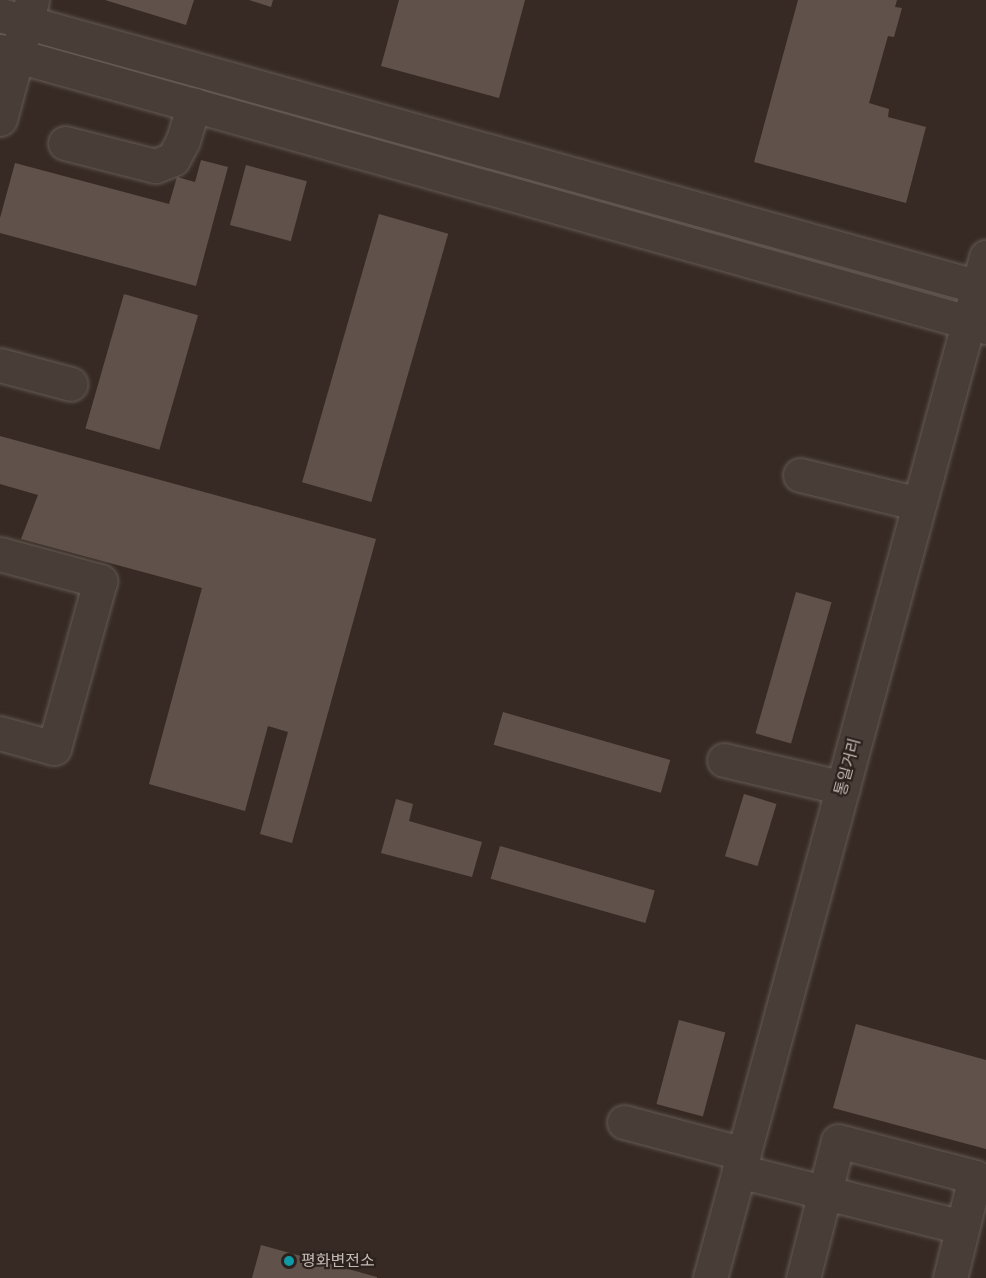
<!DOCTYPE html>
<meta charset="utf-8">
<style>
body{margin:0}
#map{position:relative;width:986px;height:1278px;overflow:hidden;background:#372a24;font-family:"Fira Sans","Noto Sans KR",sans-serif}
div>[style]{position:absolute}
.building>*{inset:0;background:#60524b;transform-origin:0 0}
.roads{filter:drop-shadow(0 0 2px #655b55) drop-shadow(0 0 2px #655b55)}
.minor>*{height:33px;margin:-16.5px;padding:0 16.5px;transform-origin:16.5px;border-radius:16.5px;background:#483d37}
.dots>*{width:16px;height:16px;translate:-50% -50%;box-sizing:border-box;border:3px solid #2c221d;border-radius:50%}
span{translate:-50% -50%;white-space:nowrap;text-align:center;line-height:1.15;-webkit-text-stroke:4.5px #2c221d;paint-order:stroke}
.street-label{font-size:16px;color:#c4b9b2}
.poi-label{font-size:16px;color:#c4b9b2}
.left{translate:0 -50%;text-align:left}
</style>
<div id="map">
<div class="building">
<div style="clip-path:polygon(105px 0,194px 0,186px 25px)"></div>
<div style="clip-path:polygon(249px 0,273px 0,271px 7px)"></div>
<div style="clip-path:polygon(399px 0,525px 0,499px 98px,381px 66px)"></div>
<div style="clip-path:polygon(798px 0,897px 0,895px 7px,902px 8px,894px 37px,888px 36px,869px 103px,889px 109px,888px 117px,926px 127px,906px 203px,754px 162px)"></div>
<div style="clip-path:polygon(201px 160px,228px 167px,196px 286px,0 233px,0 218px,15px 163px,169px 204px,177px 177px,195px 182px)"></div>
<div style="left:246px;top:165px;width:63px;height:62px;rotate:15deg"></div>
<div style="left:379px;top:214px;width:72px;height:279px;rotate:16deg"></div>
<div style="left:124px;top:294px;width:77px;height:140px;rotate:16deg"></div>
<div style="clip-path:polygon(0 436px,376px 539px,292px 843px,260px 834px,288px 732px,268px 726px,245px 811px,149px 784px,202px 588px,21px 539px,38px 495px,0 484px)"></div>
<div style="left:796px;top:592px;width:37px;height:147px;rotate:16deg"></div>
<div style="left:503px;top:712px;width:174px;height:34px;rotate:16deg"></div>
<div style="left:744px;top:794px;width:34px;height:65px;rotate:17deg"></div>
<div style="clip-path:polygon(396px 799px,413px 804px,409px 821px,482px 842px,472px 877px,381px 853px)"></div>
<div style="left:500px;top:846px;width:161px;height:34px;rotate:16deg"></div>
<div style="left:679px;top:1020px;width:48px;height:87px;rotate:15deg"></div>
<div style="clip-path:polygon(856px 1024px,986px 1060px,986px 1149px,833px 1108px)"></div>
<div style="clip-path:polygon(261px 1245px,377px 1277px,377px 1278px,252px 1278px)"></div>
</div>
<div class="roads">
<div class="minor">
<div style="left:0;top:15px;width:1023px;rotate:15.53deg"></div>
<div style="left:0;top:51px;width:1024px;rotate:15.64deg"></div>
<div style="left:0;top:119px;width:123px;rotate:-74.9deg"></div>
<div style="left:65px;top:143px;width:93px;rotate:14.3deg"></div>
<div style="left:155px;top:166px;width:19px;rotate:-21deg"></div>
<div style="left:173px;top:159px;width:21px;rotate:-62deg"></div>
<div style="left:183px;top:140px;width:37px;rotate:-73deg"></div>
<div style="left:0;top:365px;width:73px;rotate:15deg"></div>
<div style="left:800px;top:475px;width:122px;rotate:13.7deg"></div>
<div style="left:0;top:554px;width:104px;rotate:15.1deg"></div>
<div style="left:100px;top:581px;width:173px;rotate:105.4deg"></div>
<div style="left:54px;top:748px;width:56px;rotate:-164.5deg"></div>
<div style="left:724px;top:760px;width:122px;rotate:13.2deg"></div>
<div style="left:624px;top:1122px;width:124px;rotate:14.9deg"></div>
<div style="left:739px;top:1171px;width:230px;rotate:14.1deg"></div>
<div style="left:710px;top:1278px;width:1058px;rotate:-74.87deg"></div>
<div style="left:803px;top:1278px;width:141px;rotate:-75.7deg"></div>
<div style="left:838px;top:1141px;width:142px;rotate:14.7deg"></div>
<div style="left:975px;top:1177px;width:104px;rotate:103.9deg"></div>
</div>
</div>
<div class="dots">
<div style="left:289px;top:1261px;background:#0f9aa8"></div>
</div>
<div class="street-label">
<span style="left:848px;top:767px;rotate:-75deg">통일거리</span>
</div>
<div class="poi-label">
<span class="left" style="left:301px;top:1261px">평화변전소</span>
</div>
</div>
